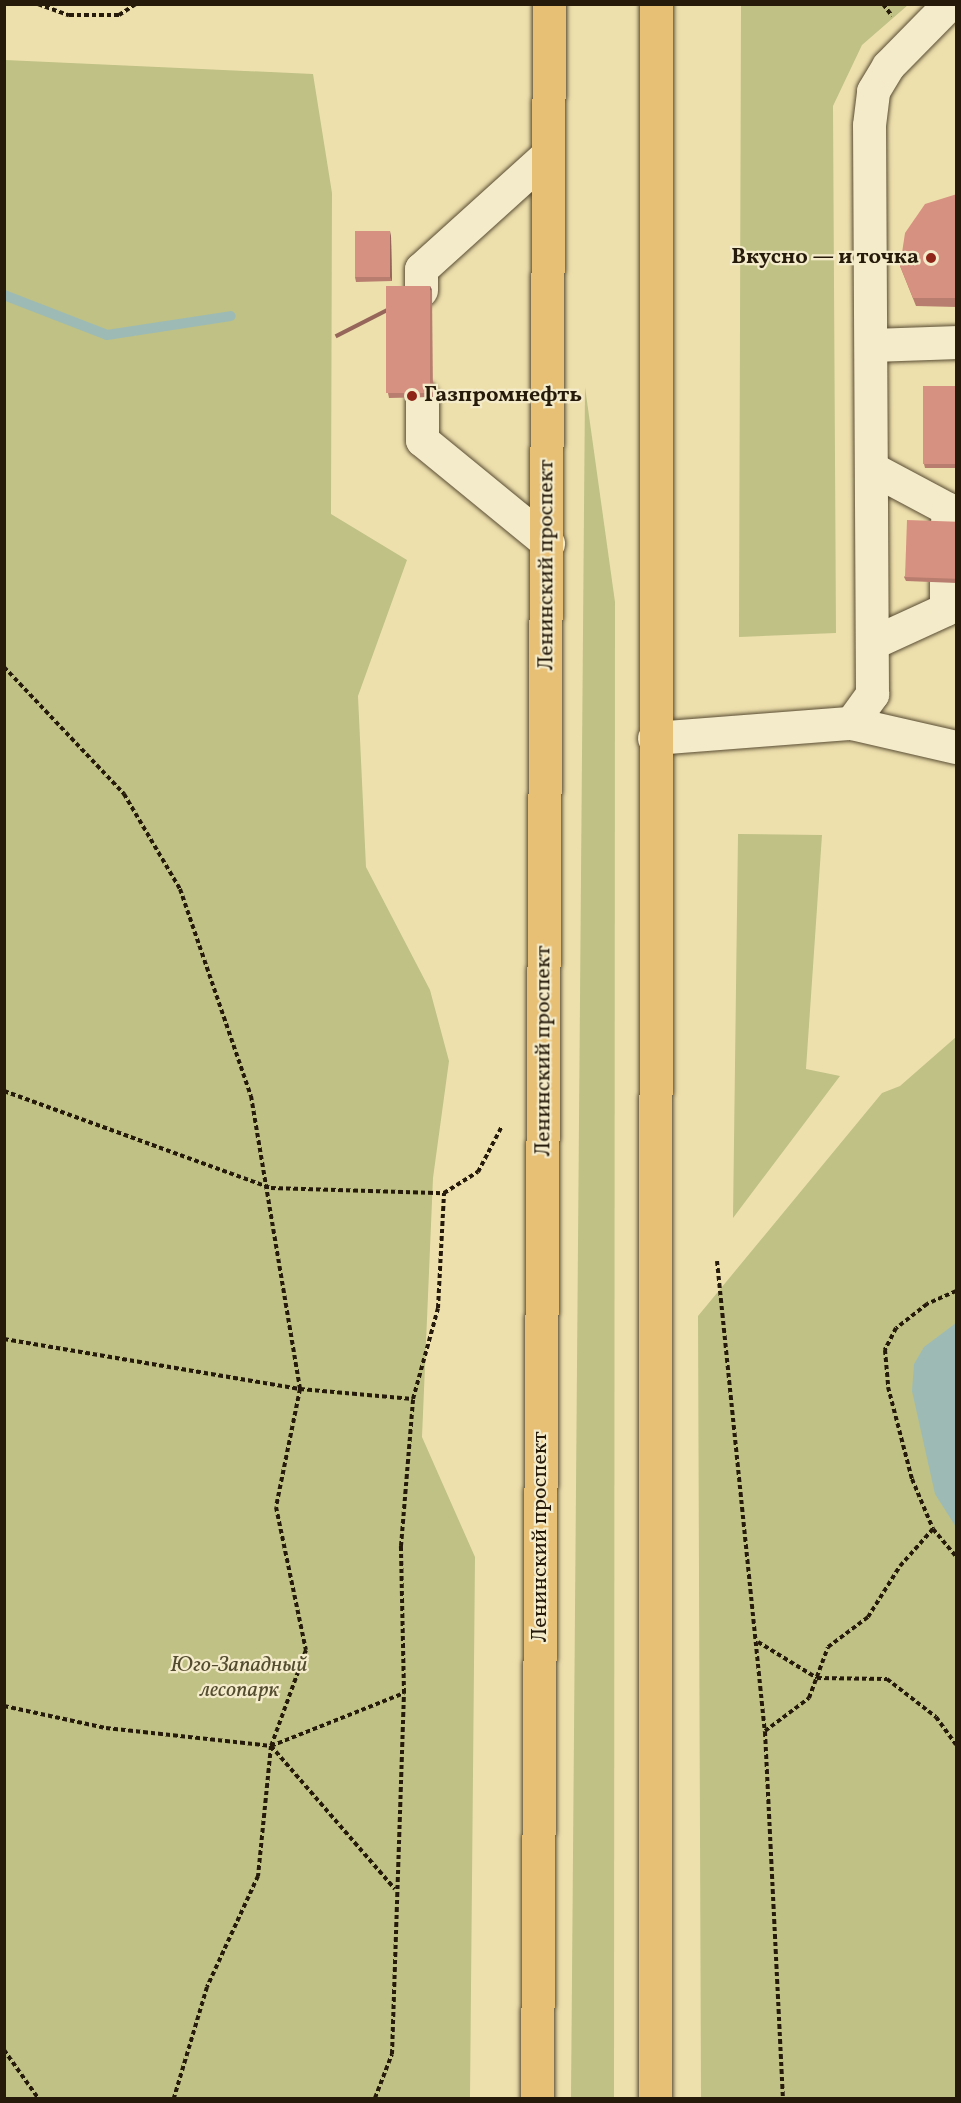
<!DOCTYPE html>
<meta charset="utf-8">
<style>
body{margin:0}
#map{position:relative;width:961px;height:2103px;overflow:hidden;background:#eee0ad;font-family:Vollkorn,serif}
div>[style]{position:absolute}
.green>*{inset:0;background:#bfc185}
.water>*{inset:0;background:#9dbbb4}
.stream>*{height:10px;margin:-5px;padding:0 5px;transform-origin:5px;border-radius:5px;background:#9dbbb4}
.path>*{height:4px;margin-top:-2px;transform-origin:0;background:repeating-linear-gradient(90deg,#261a0a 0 4.5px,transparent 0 7.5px)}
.roads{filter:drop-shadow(0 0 2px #584c33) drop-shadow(0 0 2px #584c33)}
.minor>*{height:33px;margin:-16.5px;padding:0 16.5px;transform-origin:16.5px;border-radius:16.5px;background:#f4ebca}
.major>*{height:33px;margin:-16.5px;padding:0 16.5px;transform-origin:16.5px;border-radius:16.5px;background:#e7c076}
.wall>*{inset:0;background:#b87d6e}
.shaded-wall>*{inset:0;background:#96665a;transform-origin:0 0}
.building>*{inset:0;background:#d69180;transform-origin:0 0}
.dots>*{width:16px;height:16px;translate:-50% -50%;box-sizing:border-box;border:3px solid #f4ebca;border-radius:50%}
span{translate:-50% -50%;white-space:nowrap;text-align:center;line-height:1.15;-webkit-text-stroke:4.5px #f4ebca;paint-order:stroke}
.poi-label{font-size:22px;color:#261a0a;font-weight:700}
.right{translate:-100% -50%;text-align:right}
.left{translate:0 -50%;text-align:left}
.street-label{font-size:22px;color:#261a0a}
.park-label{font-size:22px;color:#544c2f;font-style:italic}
.frame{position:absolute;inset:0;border:6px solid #261a0a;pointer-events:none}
</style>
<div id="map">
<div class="green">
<div style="clip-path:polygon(741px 5px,908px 5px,862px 45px,833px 106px,836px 633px,739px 637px)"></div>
<div style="clip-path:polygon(5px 60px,313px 74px,332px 193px,331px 514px,407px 560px,358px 696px,366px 867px,430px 990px,449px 1061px,433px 1178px,422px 1437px,475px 1557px,470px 2098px,5px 2098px)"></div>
<div style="clip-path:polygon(585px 387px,615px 602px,614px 2098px,571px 2098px)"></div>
<div style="clip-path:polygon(738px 834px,822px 835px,806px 1069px,840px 1076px,733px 1218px)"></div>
<div style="clip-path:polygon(956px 1037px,956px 2098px,701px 2098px,698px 1316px,882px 1093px,900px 1086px)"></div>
</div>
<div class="water">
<div style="clip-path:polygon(956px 1323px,956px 1527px,935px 1494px,912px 1391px,914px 1364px,924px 1347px)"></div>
</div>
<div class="stream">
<div style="left:4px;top:295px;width:110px;rotate:21.2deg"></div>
<div style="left:107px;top:335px;width:125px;rotate:-8.7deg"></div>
</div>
<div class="path">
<div style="left:38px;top:4px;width:33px;rotate:20deg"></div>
<div style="left:69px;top:15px;width:50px"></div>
<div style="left:119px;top:15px;width:20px;rotate:-33deg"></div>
<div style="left:883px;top:4px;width:15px;rotate:53deg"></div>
<div style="left:4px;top:667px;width:175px;rotate:46.6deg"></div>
<div style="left:124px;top:794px;width:110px;rotate:59.5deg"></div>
<div style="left:180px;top:889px;width:219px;rotate:71.1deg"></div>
<div style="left:251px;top:1096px;width:297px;rotate:80.5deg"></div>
<div style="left:300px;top:1389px;width:120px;rotate:101.5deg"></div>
<div style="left:276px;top:1507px;width:146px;rotate:78.2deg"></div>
<div style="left:306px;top:1650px;width:102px;rotate:110deg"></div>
<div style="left:271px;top:1746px;width:131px;rotate:95.7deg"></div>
<div style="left:258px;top:1876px;width:122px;rotate:114.7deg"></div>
<div style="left:207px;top:1987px;width:116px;rotate:106.6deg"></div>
<div style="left:4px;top:1091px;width:284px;rotate:20deg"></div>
<div style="left:271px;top:1188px;width:173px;rotate:1.7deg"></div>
<div style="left:717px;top:1261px;width:473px;rotate:84.2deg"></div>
<div style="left:765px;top:1732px;width:366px;rotate:87.2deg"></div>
<div style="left:956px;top:1291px;width:32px;rotate:156deg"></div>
<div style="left:927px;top:1304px;width:39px;rotate:142deg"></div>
<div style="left:896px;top:1328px;width:25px;rotate:117deg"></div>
<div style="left:885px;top:1350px;width:37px;rotate:85deg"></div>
<div style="left:888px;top:1387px;width:95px;rotate:75.4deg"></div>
<div style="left:912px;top:1479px;width:54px;rotate:67.2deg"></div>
<div style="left:933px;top:1529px;width:35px;rotate:50deg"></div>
<div style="left:4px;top:1339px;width:300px;rotate:9.6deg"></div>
<div style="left:300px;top:1389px;width:113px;rotate:5.1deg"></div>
<div style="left:758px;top:1642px;width:69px;rotate:31.4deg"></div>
<div style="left:817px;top:1678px;width:70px;rotate:0.8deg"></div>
<div style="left:887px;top:1679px;width:62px;rotate:37.8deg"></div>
<div style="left:936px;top:1717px;width:34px;rotate:54deg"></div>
<div style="left:4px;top:1706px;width:104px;rotate:12.2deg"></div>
<div style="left:106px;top:1728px;width:166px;rotate:6.2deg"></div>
<div style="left:271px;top:1746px;width:143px;rotate:-21.7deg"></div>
<div style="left:765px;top:1731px;width:55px;rotate:-36.9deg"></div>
<div style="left:809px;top:1698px;width:54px;rotate:-69.6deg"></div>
<div style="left:828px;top:1647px;width:50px;rotate:-36.9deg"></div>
<div style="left:868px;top:1617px;width:60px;rotate:-57.9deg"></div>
<div style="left:900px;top:1566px;width:50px;rotate:-48.3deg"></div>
<div style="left:271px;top:1746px;width:189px;rotate:49.1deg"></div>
<div style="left:4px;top:2050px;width:59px;rotate:54.7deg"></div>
<div style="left:375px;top:2098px;width:47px;rotate:-68.9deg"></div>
<div style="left:392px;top:2054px;width:361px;rotate:-88.1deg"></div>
<div style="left:404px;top:1693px;width:147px;rotate:-91.2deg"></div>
<div style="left:401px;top:1546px;width:147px;rotate:-85.3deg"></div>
<div style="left:413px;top:1399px;width:94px;rotate:-74.6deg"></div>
<div style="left:438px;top:1308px;width:115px;rotate:-87deg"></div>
<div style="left:444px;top:1193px;width:40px;rotate:-32deg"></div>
<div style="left:478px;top:1172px;width:50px;rotate:-62.4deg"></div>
</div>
<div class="roads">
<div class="minor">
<div style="left:421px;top:290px;width:21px;rotate:-90deg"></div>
<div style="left:421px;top:269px;width:167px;rotate:-42.1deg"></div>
<div style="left:874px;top:345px;width:82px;rotate:-2.1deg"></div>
<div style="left:422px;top:397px;width:43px;rotate:90deg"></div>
<div style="left:422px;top:440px;width:163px;rotate:39.3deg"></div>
<div style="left:873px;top:469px;width:85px;rotate:28.1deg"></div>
<div style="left:948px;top:509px;width:16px;rotate:94deg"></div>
<div style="left:872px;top:643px;width:81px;rotate:-24.7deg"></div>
<div style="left:946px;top:609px;width:27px;rotate:-90deg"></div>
<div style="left:851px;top:723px;width:36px;rotate:-54deg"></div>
<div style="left:872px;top:694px;width:569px;rotate:-90.3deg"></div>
<div style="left:869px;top:125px;width:34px;rotate:-83deg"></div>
<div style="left:873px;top:91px;width:29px;rotate:-59deg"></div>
<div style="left:888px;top:66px;width:87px;rotate:-45.5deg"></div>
<div style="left:654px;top:738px;width:198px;rotate:-4.4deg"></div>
<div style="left:851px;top:723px;width:108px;rotate:12.9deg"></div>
</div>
<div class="major">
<div style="left:537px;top:2098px;width:2094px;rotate:-89.67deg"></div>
<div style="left:655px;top:2098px;width:2094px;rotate:-89.97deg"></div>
</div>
</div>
<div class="wall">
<div style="clip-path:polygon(957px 194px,957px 307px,916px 306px,900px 266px)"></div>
<div style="clip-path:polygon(391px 236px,392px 281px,356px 282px,355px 277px)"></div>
<div style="clip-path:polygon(430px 286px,432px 290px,433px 397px,389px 398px,388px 393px)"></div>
<div style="clip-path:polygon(957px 386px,957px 468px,925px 468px,924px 464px)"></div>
<div style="clip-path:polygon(957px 522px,957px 583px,906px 581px,904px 577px)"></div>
</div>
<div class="shaded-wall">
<div style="clip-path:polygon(390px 231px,391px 236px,392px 281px,390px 277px)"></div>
<div style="left:430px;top:286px;width:4px;height:107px;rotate:63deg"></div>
</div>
<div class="building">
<div style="clip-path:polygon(957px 194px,957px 298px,913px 298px,900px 266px,905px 233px,925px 204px)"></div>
<div style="left:390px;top:231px;width:46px;height:35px;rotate:90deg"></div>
<div style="left:386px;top:286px;width:44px;height:107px"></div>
<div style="left:923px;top:386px;width:34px;height:78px"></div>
<div style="left:907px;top:520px;width:50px;height:57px;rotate:2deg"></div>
</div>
<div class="dots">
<div style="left:931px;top:258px;background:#8f2418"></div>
<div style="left:412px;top:396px;background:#8f2418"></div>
</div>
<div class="poi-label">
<span class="right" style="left:919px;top:258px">Вкусно — и точка</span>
<span class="left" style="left:424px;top:396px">Газпромнефть</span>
</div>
<div class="street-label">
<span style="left:547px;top:565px;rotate:-90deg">Ленинский проспект</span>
<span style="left:544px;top:1051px;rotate:-90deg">Ленинский проспект</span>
<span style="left:541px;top:1537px;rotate:-90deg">Ленинский проспект</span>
</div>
<div class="park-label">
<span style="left:239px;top:1678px">Юго-Западный<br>лесопарк</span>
</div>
<div class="frame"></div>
</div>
